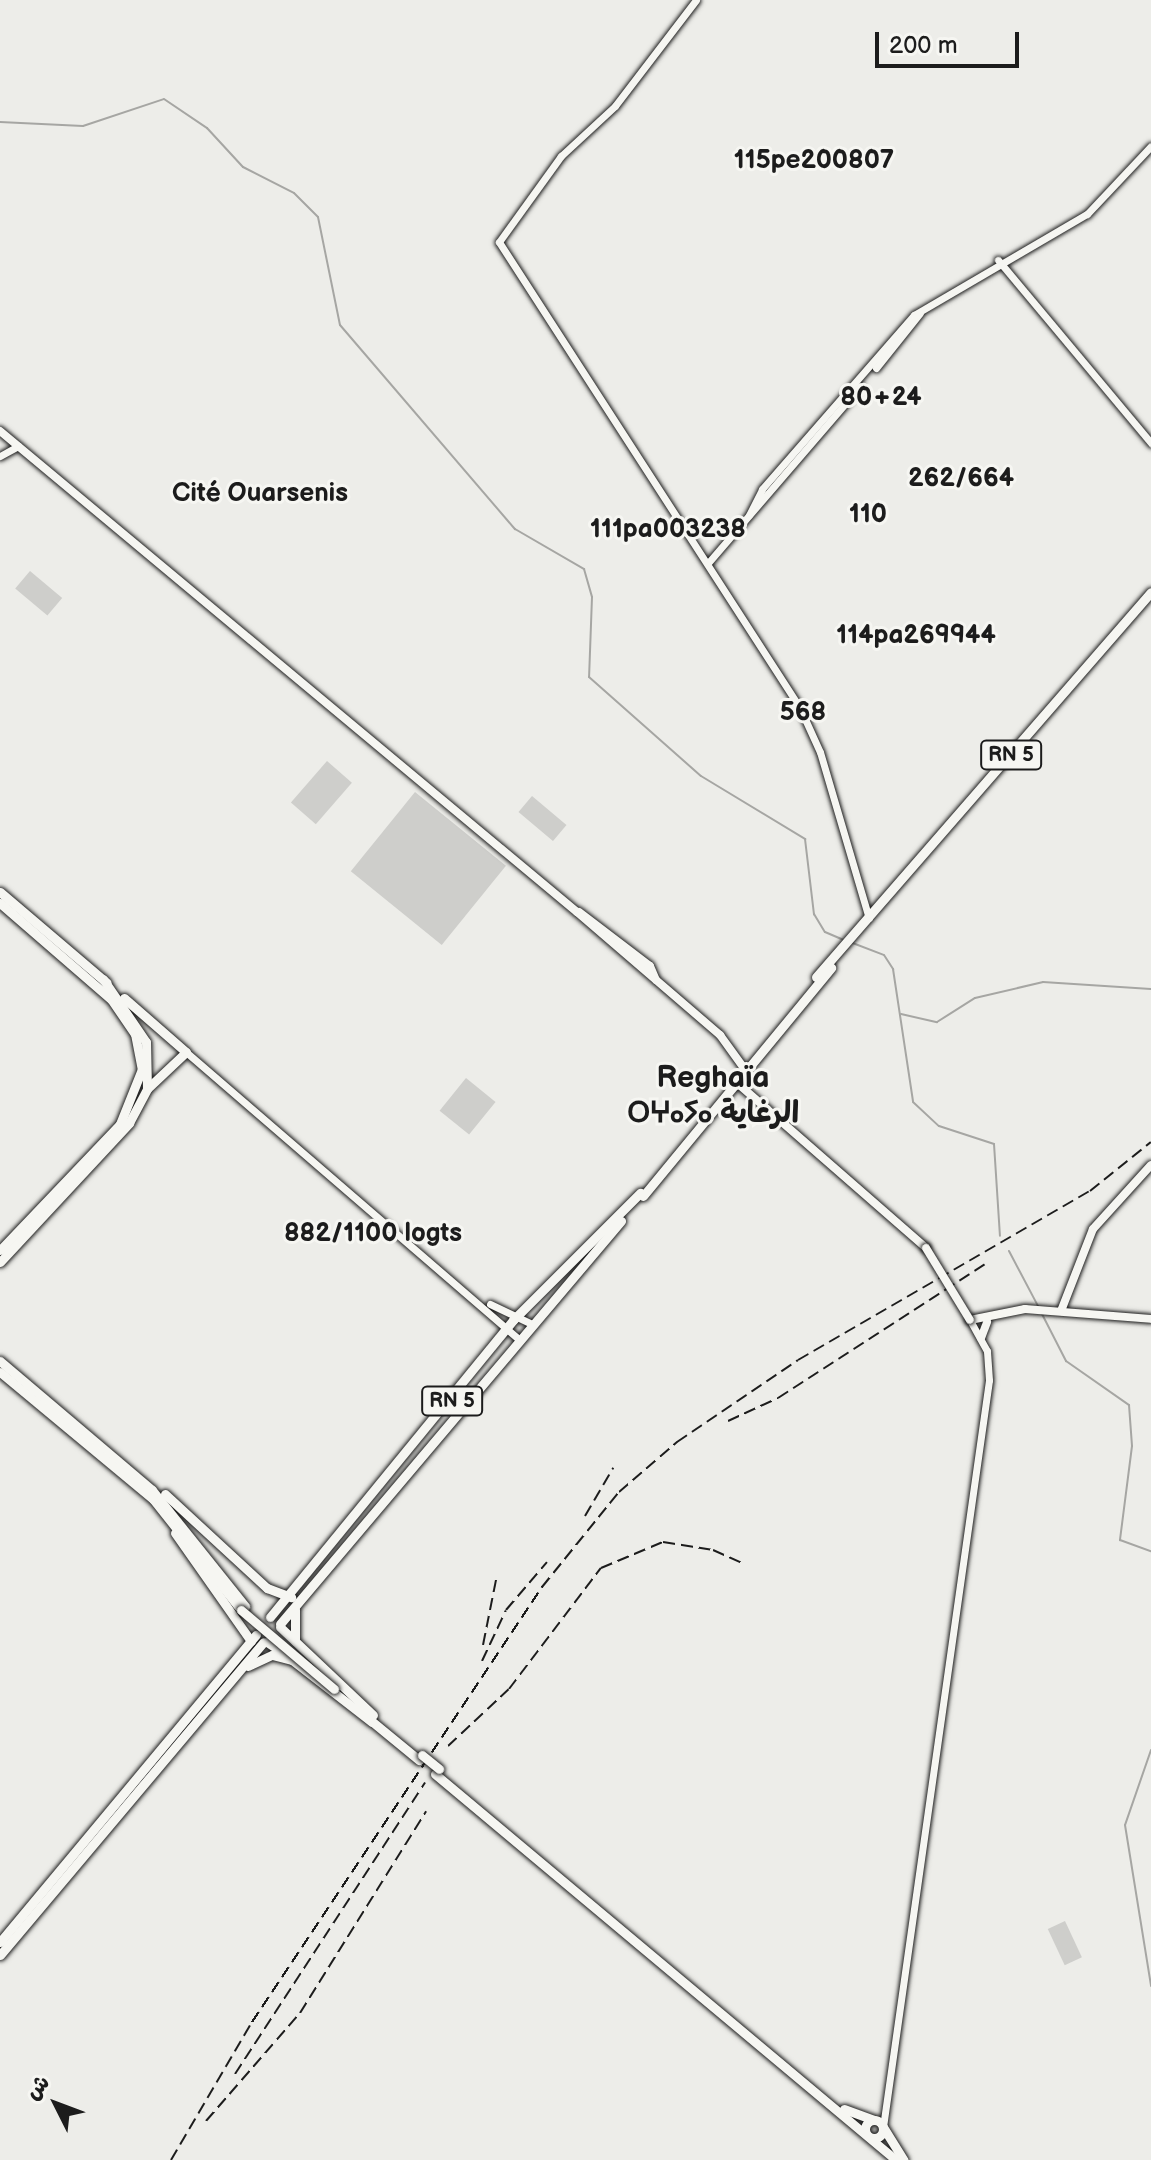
<!DOCTYPE html>
<meta charset="utf-8">
<style>
body{margin:0}
#map{position:relative;width:1151px;height:2160px;overflow:hidden;background:#edede9;font-family:"Balsamiq Sans","Playpen Sans Arabic","Noto Sans Tifinagh",sans-serif}
div>[style]{position:absolute}
.green>*{inset:0;background:#cececb;transform-origin:0 0}
.stream>*{height:2px;margin:-1px;padding:0 1px;transform-origin:1px;border-radius:1px;background:#a6a6a3}
.roads{filter:drop-shadow(0 0 2px #1c1c1c) drop-shadow(0 0 2px #1c1c1c)}
.tertiary>*{height:7px;margin:-3.5px;padding:0 3.5px;transform-origin:3.5px;border-radius:3.5px;background:#f6f6f2}
.secondary>*{height:8px;margin:-4px;padding:0 4px;transform-origin:4px;border-radius:4px;background:#f6f6f2}
.primary>*{height:9px;margin:-4.5px;padding:0 4.5px;transform-origin:4.5px;border-radius:4.5px;background:#f6f6f2}
.trunk>*{height:9px;margin:-4.5px;padding:0 4.5px;transform-origin:4.5px;border-radius:4.5px;background:#f6f6f2}
.trunk>.ring{margin:-4.5px;padding:0;box-sizing:content-box;background:none;border:9px solid #f6f6f2;border-radius:50%}
.rail>*{height:2px;margin-top:-1px;transform-origin:0;background:repeating-linear-gradient(90deg,#1c1c1c 0 12px,transparent 0 18px)}
.bridges{filter:drop-shadow(0 0 2px #1c1c1c) drop-shadow(0 0 2px #1c1c1c)}
.secondary-bridge>*{height:8px;margin:-4px;padding:0 4px;transform-origin:4px;border-radius:4px;background:#f6f6f2}
.trunk-bridge>*{height:9px;margin:-4.5px;padding:0 4.5px;transform-origin:4.5px;border-radius:4.5px;background:#f6f6f2}
span{translate:-50% -50%;white-space:nowrap;text-align:center;line-height:1.15;-webkit-text-stroke:6px #f6f6f2;paint-order:stroke}
.shield-label span{padding:2px 6px;background:#f6f6f2;border:2px solid;border-radius:6px;-webkit-text-stroke-width:0}
.shield-label{font-size:20px;color:#1c1c1c;font-weight:700}
.quarter-label{font-size:26px;color:#1c1c1c;font-weight:700}
.district-label{font-size:30px;color:#1c1c1c;font-weight:700}
.north{position:absolute;left:16px;top:2064px;width:80px;height:80px;-webkit-text-stroke:6px #f6f6f2;paint-order:stroke;rotate:312deg;font-size:22px;font-weight:700;line-height:32px;text-align:center;color:#1c1c1c}
.north::after{content:'';display:block;margin:auto;width:28px;height:36px;background:#1c1c1c;clip-path:polygon(50% 0,100% 100%,50% 72%,0 100%)}
.scale{position:absolute;left:875px;top:32px;width:144px;height:36px;box-sizing:border-box;border:4px solid #1c1c1c;border-top:0;padding-left:10px;font-size:24px;line-height:28px;white-space:nowrap;color:#1c1c1c;-webkit-text-stroke:6px #f6f6f2;paint-order:stroke}
</style>
<div id="map">
<div class="green">
<div style="left:30px;top:571px;width:42px;height:23px;rotate:40deg"></div>
<div style="left:327px;top:761px;width:33px;height:55px;rotate:41deg"></div>
<div style="left:415px;top:792px;width:117px;height:102px;rotate:39deg"></div>
<div style="left:532px;top:796px;width:45px;height:21px;rotate:40deg"></div>
<div style="left:466px;top:1078px;width:38px;height:42px;rotate:39deg"></div>
<div style="left:1065px;top:1921px;width:40px;height:19px;rotate:65deg"></div>
</div>
<div class="stream">
<div style="left:0;top:122px;width:83px;rotate:2.8deg"></div>
<div style="left:83px;top:126px;width:85px;rotate:-18.4deg"></div>
<div style="left:164px;top:99px;width:52px;rotate:34deg"></div>
<div style="left:207px;top:128px;width:53px;rotate:47.3deg"></div>
<div style="left:243px;top:167px;width:57px;rotate:27deg"></div>
<div style="left:294px;top:193px;width:34px;rotate:45deg"></div>
<div style="left:318px;top:217px;width:110px;rotate:78.5deg"></div>
<div style="left:340px;top:325px;width:269px;rotate:49.4deg"></div>
<div style="left:515px;top:529px;width:80px;rotate:30.1deg"></div>
<div style="left:584px;top:569px;width:29px;rotate:74deg"></div>
<div style="left:592px;top:597px;width:80px;rotate:92.1deg"></div>
<div style="left:589px;top:677px;width:149px;rotate:41.5deg"></div>
<div style="left:701px;top:776px;width:122px;rotate:31.2deg"></div>
<div style="left:805px;top:839px;width:76px;rotate:83.2deg"></div>
<div style="left:814px;top:914px;width:21px;rotate:59deg"></div>
<div style="left:825px;top:932px;width:21px;rotate:23deg"></div>
<div style="left:850px;top:942px;width:36px;rotate:21deg"></div>
<div style="left:884px;top:955px;width:17px;rotate:57deg"></div>
<div style="left:893px;top:969px;width:134px;rotate:81.4deg"></div>
<div style="left:913px;top:1102px;width:35px;rotate:43deg"></div>
<div style="left:939px;top:1126px;width:58px;rotate:18.1deg"></div>
<div style="left:994px;top:1144px;width:92px;rotate:86.3deg"></div>
<div style="left:901px;top:1014px;width:37px;rotate:13deg"></div>
<div style="left:937px;top:1022px;width:45px;rotate:-32.3deg"></div>
<div style="left:975px;top:998px;width:70px;rotate:-13.2deg"></div>
<div style="left:1043px;top:982px;width:108px;rotate:3.7deg"></div>
<div style="left:1009px;top:1251px;width:64px;rotate:62.2deg"></div>
<div style="left:1042px;top:1314px;width:53px;rotate:62.9deg"></div>
<div style="left:1066px;top:1361px;width:77px;rotate:34.9deg"></div>
<div style="left:1129px;top:1405px;width:41px;rotate:85.8deg"></div>
<div style="left:1132px;top:1446px;width:95px;rotate:97.3deg"></div>
<div style="left:1120px;top:1540px;width:33px;rotate:20deg"></div>
<div style="left:1151px;top:1750px;width:79px;rotate:109.1deg"></div>
<div style="left:1125px;top:1825px;width:163px;rotate:80.8deg"></div>
</div>
<div class="roads">
<div class="tertiary">
<div style="left:696px;top:0;width:133px;rotate:127.4deg"></div>
<div style="left:615px;top:106px;width:74px;rotate:137.2deg"></div>
<div style="left:561px;top:156px;width:106px;rotate:125.8deg"></div>
<div style="left:499px;top:242px;width:555px;rotate:57.14deg"></div>
<div style="left:800px;top:708px;width:48px;rotate:65.6deg"></div>
<div style="left:820px;top:752px;width:173px;rotate:73.6deg"></div>
<div style="left:998px;top:260px;width:239px;rotate:50.1deg"></div>
<div style="left:876px;top:368px;width:70px;rotate:-51.3deg"></div>
<div style="left:0;top:456px;width:21px;rotate:-29deg"></div>
<div style="left:749px;top:515px;width:29px;rotate:-63deg"></div>
<div style="left:762px;top:489px;width:231px;rotate:-48.9deg"></div>
<div style="left:914px;top:315px;width:200px;rotate:-30.3deg"></div>
<div style="left:1087px;top:214px;width:93px;rotate:-46.7deg"></div>
<div style="left:708px;top:563px;width:233px;rotate:-49.3deg"></div>
<div style="left:186px;top:1052px;width:440px;rotate:40.8deg"></div>
<div style="left:490px;top:1304px;width:47px;rotate:25.5deg"></div>
<div style="left:883px;top:2127px;width:754px;rotate:-81.92deg"></div>
<div style="left:989px;top:1380px;width:29px;rotate:-94deg"></div>
<div style="left:987px;top:1351px;width:35px;rotate:-119deg"></div>
</div>
<div class="secondary">
<div style="left:0;top:431px;width:751px;rotate:39.82deg"></div>
<div style="left:577px;top:912px;width:189px;rotate:40.7deg"></div>
<div style="left:720px;top:1035px;width:44px;rotate:54.2deg"></div>
<div style="left:579px;top:912px;width:89px;rotate:37.3deg"></div>
<div style="left:650px;top:966px;width:15px;rotate:67deg"></div>
<div style="left:736px;top:1082px;width:252px;rotate:41.1deg"></div>
<div style="left:1061px;top:1311px;width:88px;rotate:-68.7deg"></div>
<div style="left:1093px;top:1229px;width:86px;rotate:-47.8deg"></div>
<div style="left:970px;top:1320px;width:56px;rotate:-11.3deg"></div>
<div style="left:1025px;top:1309px;width:126px;rotate:4.5deg"></div>
<div style="left:981px;top:1338px;width:17px;rotate:-69deg"></div>
</div>
<div class="primary">
<div style="left:816px;top:977px;width:510px;rotate:-48.97deg"></div>
<div style="left:643px;top:1196px;width:296px;rotate:-50.5deg"></div>
</div>
<div class="trunk">
<div style="left:0;top:892px;width:140px;rotate:40.4deg"></div>
<div style="left:0;top:903px;width:147px;rotate:40.9deg"></div>
<div style="left:111px;top:999px;width:42px;rotate:55.6deg"></div>
<div style="left:135px;top:1034px;width:36px;rotate:79deg"></div>
<div style="left:142px;top:1069px;width:59px;rotate:111.8deg"></div>
<div style="left:120px;top:1124px;width:174px;rotate:133.6deg"></div>
<div style="left:124px;top:998px;width:82px;rotate:41.1deg"></div>
<div style="left:186px;top:1052px;width:51px;rotate:136.6deg"></div>
<div style="left:0;top:1262px;width:190px;rotate:-47.1deg"></div>
<div style="left:129px;top:1123px;width:38px;rotate:-62deg"></div>
<div style="left:147px;top:1089px;width:47px;rotate:-91.2deg"></div>
<div style="left:146px;top:1042px;width:76px;rotate:-124.3deg"></div>
<div style="left:0;top:1361px;width:199px;rotate:40.3deg"></div>
<div style="left:152px;top:1490px;width:149px;rotate:51.3deg"></div>
<div style="left:0;top:1372px;width:199px;rotate:39.7deg"></div>
<div style="left:153px;top:1499px;width:142px;rotate:51.6deg"></div>
<div style="left:165px;top:1494px;width:139px;rotate:42.7deg"></div>
<div style="left:267px;top:1588px;width:26px;rotate:21deg"></div>
<div style="left:175px;top:1533px;width:132px;rotate:54.9deg"></div>
<div style="left:270px;top:1617px;width:384px;rotate:-50.7deg"></div>
<div style="left:513px;top:1320px;width:180px;rotate:-45deg"></div>
<div style="left:280px;top:1624px;width:528px;rotate:-49.76deg"></div>
<div style="left:280px;top:1627px;width:128px;rotate:43.4deg"></div>
<div style="left:295px;top:1641px;width:32px;rotate:-90deg"></div>
<div style="left:267px;top:1642px;width:25px;rotate:34deg"></div>
<div style="left:248px;top:1666px;width:26px;rotate:-25deg"></div>
<div style="left:272px;top:1655px;width:21px;rotate:14deg"></div>
<div style="left:292px;top:1660px;width:101px;rotate:37.8deg"></div>
<div style="left:369px;top:1719px;width:65px;rotate:39.4deg"></div>
<div style="left:435px;top:1774px;width:601px;rotate:39.94deg"></div>
<div style="left:0;top:1942px;width:400px;rotate:-50.2deg"></div>
<div style="left:0;top:1955px;width:409px;rotate:-49.9deg"></div>
<div style="left:844px;top:2109px;width:32px;rotate:20deg"></div>
<div class="ring" style="left:865px;top:2120px;width:9px;height:9px"></div>
<div style="left:883px;top:2127px;width:39px;rotate:58deg"></div>
</div>
</div>
<div class="rail">
<div style="left:728px;top:1421px;width:55px;rotate:-24.7deg"></div>
<div style="left:778px;top:1398px;width:252px;rotate:-32.9deg"></div>
<div style="left:585px;top:1516px;width:56px;rotate:-59.7deg"></div>
<div style="left:483px;top:1645px;width:71px;rotate:-78.7deg"></div>
<div style="left:482px;top:1661px;width:56px;rotate:-64.8deg"></div>
<div style="left:506px;top:1610px;width:63px;rotate:-49.5deg"></div>
<div style="left:448px;top:1746px;width:83px;rotate:-43.1deg"></div>
<div style="left:509px;top:1689px;width:152px;rotate:-52.8deg"></div>
<div style="left:601px;top:1568px;width:67px;rotate:-22.8deg"></div>
<div style="left:663px;top:1542px;width:51px;rotate:9.1deg"></div>
<div style="left:713px;top:1550px;width:34px;rotate:24deg"></div>
<div style="left:235px;top:2074px;width:348px;rotate:-56.9deg"></div>
<div style="left:206px;top:2121px;width:143px;rotate:-49deg"></div>
<div style="left:300px;top:2013px;width:238px;rotate:-58deg"></div>
<div style="left:171px;top:2160px;width:160px;rotate:-59.6deg"></div>
<div style="left:252px;top:2022px;width:523px;rotate:-56.31deg"></div>
<div style="left:542px;top:1587px;width:122px;rotate:-51deg"></div>
<div style="left:619px;top:1492px;width:77px;rotate:-40.8deg"></div>
<div style="left:677px;top:1442px;width:146px;rotate:-34.1deg"></div>
<div style="left:798px;top:1360px;width:337px;rotate:-30.1deg"></div>
<div style="left:1090px;top:1191px;width:78px;rotate:-38.8deg"></div>
</div>
<div class="bridges">
<div class="secondary-bridge">
<div style="left:926px;top:1248px;width:84px;rotate:58.6deg"></div>
</div>
<div class="trunk-bridge">
<div style="left:241px;top:1610px;width:122px;rotate:40.3deg"></div>
<div style="left:422px;top:1755px;width:22px;rotate:39deg"></div>
</div>
</div>
<div class="shield-label">
<span style="left:1011px;top:755px">RN 5</span>
<span style="left:452px;top:1401px">RN 5</span>
</div>
<div class="quarter-label">
<span style="left:814px;top:161px">115pe200807</span>
<span style="left:881px;top:398px">80+24</span>
<span style="left:961px;top:479px">262/664</span>
<span style="left:260px;top:494px">Cité Ouarsenis</span>
<span style="left:868px;top:515px">110</span>
<span style="left:668px;top:530px">111pa003238</span>
<span style="left:916px;top:636px">114pa269944</span>
<span style="left:803px;top:713px">568</span>
<span style="left:373px;top:1234px">882/1100 logts</span>
</div>
<div class="district-label">
<span style="left:713px;top:1095px">Reghaïa<br>ⵔⵖⴰⵢⴰ الرغاية</span>
</div>
<div class="north">ش</div>
<div class="scale">200 m</div>
</div>
